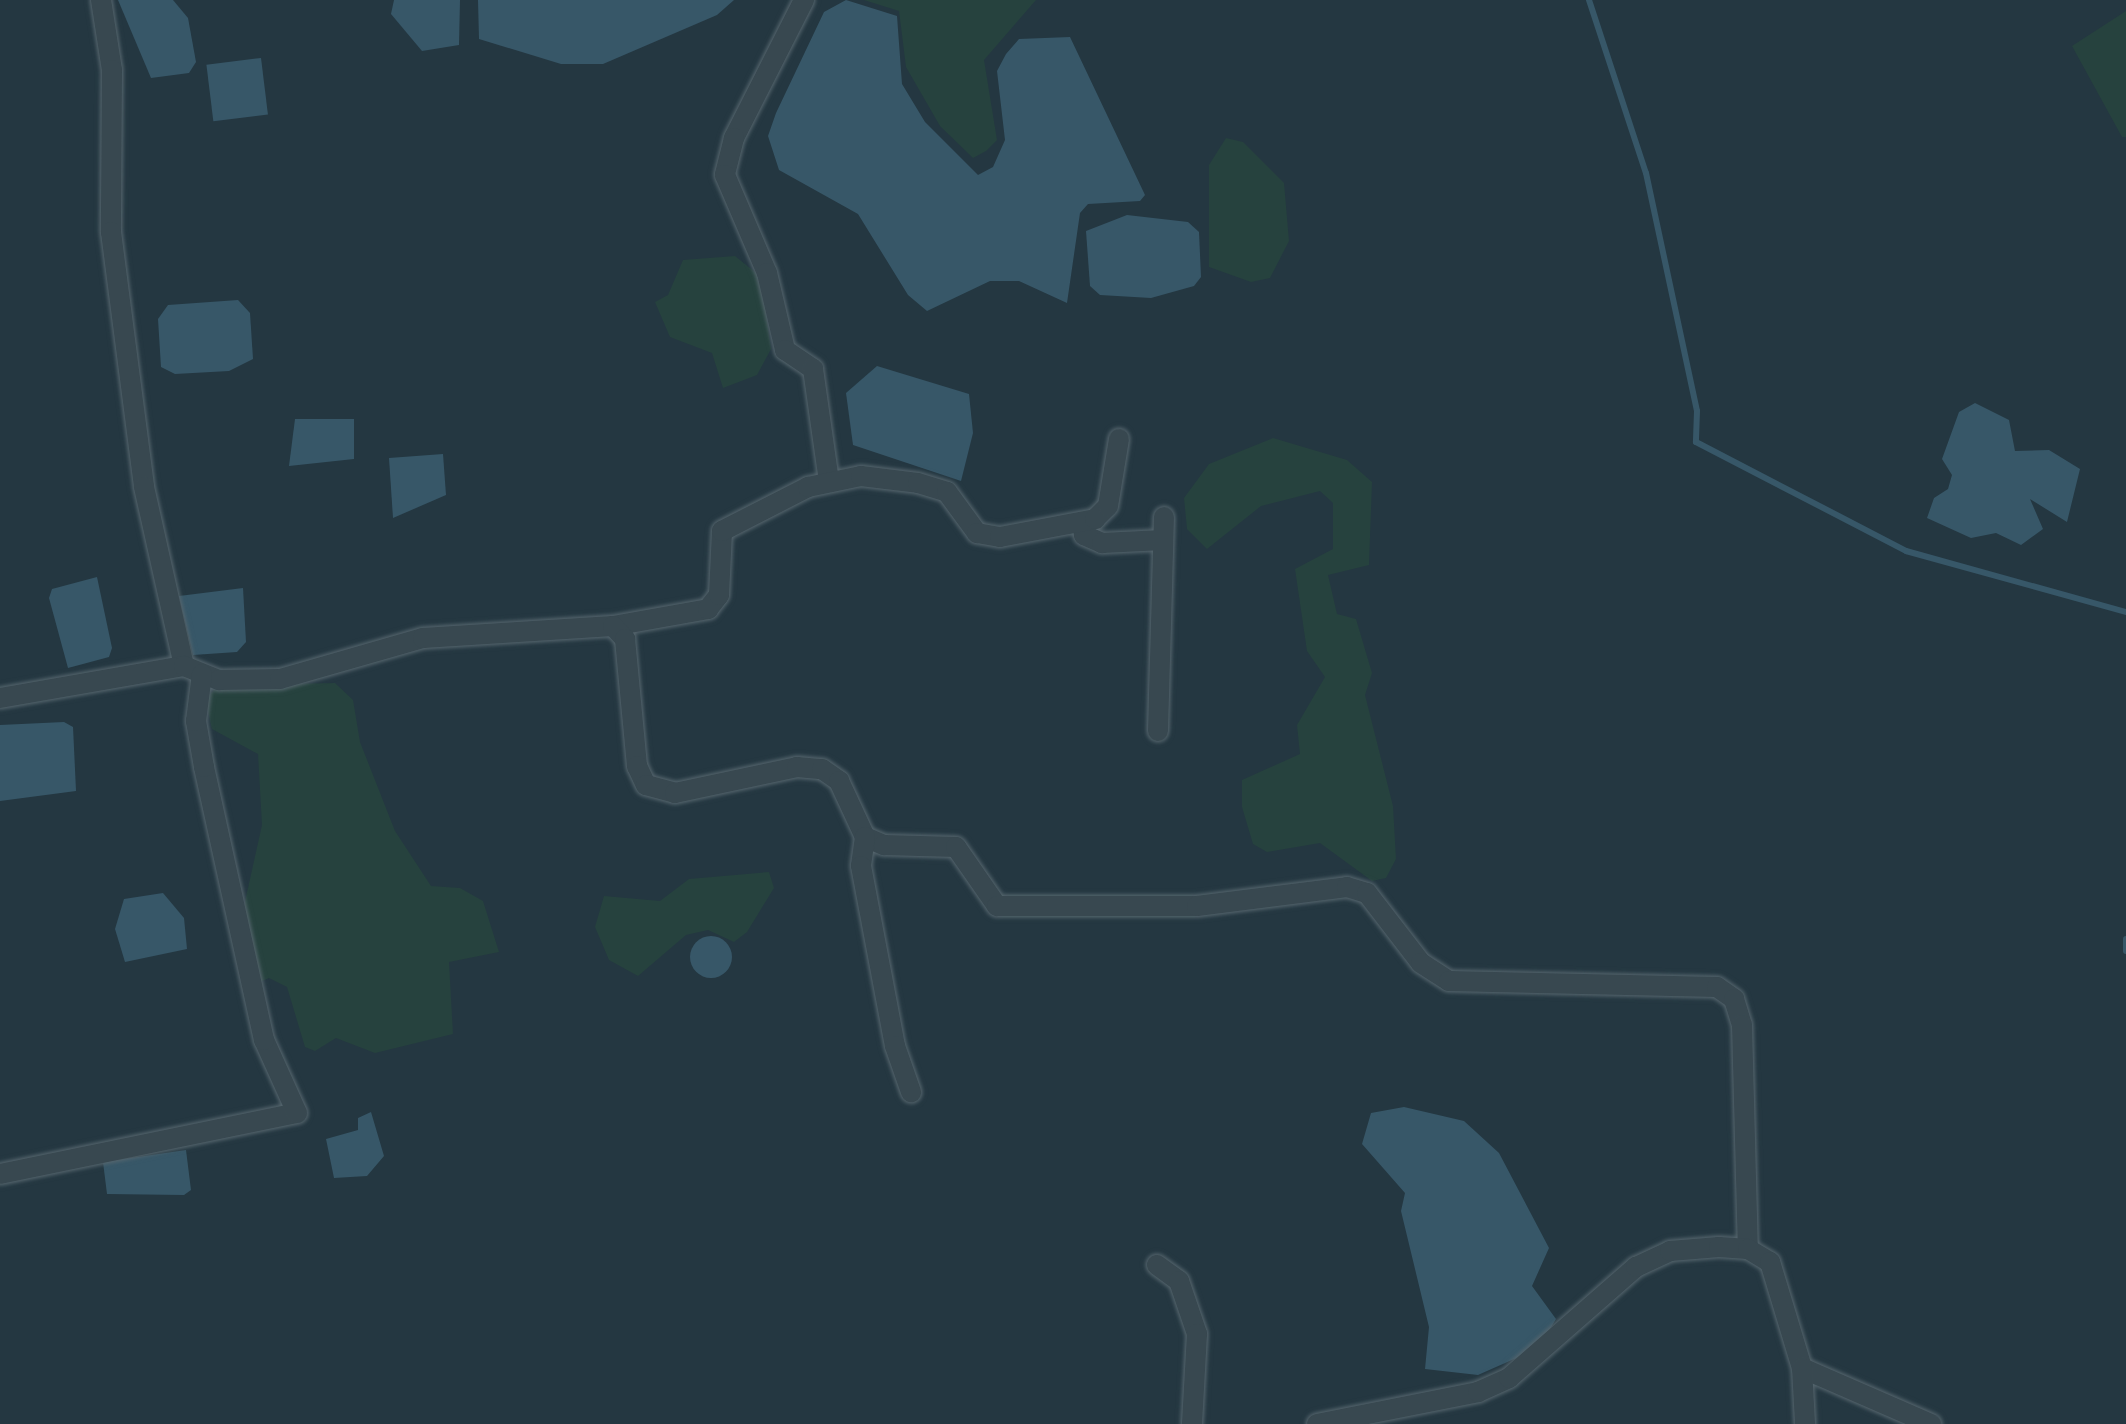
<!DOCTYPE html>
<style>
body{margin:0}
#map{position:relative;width:2126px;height:1424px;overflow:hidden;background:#243741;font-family:Ubuntu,sans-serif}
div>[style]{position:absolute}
.green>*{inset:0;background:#26423e}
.water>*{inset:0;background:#375768;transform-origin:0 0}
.round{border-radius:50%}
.stream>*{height:6px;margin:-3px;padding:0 3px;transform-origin:3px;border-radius:3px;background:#375768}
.roads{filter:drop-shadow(0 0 2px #56666e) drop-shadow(0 0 2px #56666e)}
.minor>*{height:20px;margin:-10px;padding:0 10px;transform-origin:10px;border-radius:10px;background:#384850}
span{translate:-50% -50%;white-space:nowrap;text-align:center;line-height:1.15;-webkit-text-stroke:8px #1d2d35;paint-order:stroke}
</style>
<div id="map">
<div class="green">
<div style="clip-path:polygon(864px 0,1036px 0,984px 60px,997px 140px,986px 151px,973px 158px,940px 126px,906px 67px,899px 11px)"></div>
<div style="clip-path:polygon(2126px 11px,2126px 137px,2122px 137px,2072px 46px)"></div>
<div style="clip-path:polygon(1226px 138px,1243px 142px,1284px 183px,1289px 241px,1270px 278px,1251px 282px,1209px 267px,1209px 165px)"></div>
<div style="clip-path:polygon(735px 256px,761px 277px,771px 349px,757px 375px,723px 388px,712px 353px,670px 337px,655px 302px,668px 295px,683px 260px)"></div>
<div style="clip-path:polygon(1273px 438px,1347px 460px,1372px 482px,1369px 565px,1328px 575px,1337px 614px,1356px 619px,1372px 673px,1365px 695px,1393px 806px,1396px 859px,1386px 878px,1372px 881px,1320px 843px,1267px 852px,1253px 844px,1242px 807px,1242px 780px,1300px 754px,1297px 725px,1325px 677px,1307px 651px,1295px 569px,1333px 549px,1333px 503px,1320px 491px,1261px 506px,1207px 549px,1187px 529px,1184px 498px,1209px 464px)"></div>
<div style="clip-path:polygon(335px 683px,353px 700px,360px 742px,395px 831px,431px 886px,460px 888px,483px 901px,499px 952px,449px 962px,453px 1034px,375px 1053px,336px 1038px,315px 1051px,305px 1047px,287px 987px,269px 978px,248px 987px,242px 915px,262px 825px,258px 754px,212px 729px,205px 699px,219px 685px)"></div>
<div style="clip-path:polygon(769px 872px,774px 888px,747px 932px,734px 942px,708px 930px,686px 935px,638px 976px,609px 960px,595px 927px,604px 896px,660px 901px,689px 879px)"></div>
</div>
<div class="water">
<div style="clip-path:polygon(118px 0,173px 0,188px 18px,196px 62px,189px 73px,151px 78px)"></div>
<div style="clip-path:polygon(394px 0,460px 0,459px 45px,422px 51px,391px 14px)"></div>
<div style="clip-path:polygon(478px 0,734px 0,717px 15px,603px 64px,561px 64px,479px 39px)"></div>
<div style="clip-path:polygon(846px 0,897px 16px,902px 84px,925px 122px,978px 175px,993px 167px,1005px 140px,997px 71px,1006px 54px,1019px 39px,1070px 37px,1145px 195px,1140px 201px,1088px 204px,1080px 213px,1067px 303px,1019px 281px,990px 281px,927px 311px,908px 295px,858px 214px,779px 170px,768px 136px,776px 113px,824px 12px)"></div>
<div style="left:261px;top:58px;width:57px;height:55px;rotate:83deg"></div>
<div style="clip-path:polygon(1127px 215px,1188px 222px,1199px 232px,1201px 277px,1194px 286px,1151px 298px,1100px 295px,1090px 286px,1086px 231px)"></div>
<div style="clip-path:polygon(238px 300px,250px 313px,253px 359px,229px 371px,175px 374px,161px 367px,158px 319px,168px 305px)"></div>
<div style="clip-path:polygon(877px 366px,969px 394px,973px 433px,961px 481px,853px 445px,846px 393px)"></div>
<div style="clip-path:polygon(1975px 403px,2009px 420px,2015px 451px,2049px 450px,2080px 469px,2067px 522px,2030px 499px,2043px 529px,2021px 545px,1996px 533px,1971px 538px,1927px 518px,1934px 498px,1948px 489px,1952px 475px,1942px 459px,1959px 412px)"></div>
<div style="clip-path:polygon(295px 419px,354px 419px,354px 459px,289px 466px)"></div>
<div style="clip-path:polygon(443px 454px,446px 495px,393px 518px,389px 458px)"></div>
<div style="clip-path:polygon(97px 577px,112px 648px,109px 657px,68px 668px,49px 598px,52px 589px)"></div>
<div style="clip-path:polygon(243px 588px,246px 642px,237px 652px,193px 655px,179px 596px)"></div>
<div style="clip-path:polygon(64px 722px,73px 727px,76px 791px,0 801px,0 725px)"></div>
<div style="clip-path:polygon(163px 893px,184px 918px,187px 949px,125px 962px,115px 929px,124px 899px)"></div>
<div class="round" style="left:690px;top:936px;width:42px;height:42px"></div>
<div style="clip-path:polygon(1404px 1107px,1464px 1121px,1499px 1153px,1549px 1248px,1532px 1286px,1556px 1319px,1550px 1329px,1521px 1356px,1478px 1375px,1425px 1369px,1429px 1327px,1401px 1211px,1405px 1193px,1362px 1144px,1371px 1113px)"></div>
<div style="clip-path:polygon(371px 1112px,384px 1156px,367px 1176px,334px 1178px,326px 1139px,358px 1130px,358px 1118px)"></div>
<div style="clip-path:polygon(186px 1150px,191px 1190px,184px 1195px,107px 1194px,103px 1162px)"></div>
</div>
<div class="stream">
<div style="left:1589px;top:0;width:182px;rotate:71.8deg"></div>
<div style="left:1646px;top:173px;width:243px;rotate:77.9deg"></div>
<div style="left:1697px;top:411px;width:31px;rotate:92deg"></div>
<div style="left:1696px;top:442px;width:237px;rotate:27.4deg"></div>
<div style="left:1906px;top:551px;width:228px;rotate:15.5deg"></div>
<div style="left:2126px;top:939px;width:12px;rotate:90deg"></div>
</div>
<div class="roads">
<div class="minor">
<div style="left:101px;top:0;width:71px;rotate:81.1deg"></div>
<div style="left:112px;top:70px;width:162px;rotate:90.4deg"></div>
<div style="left:111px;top:232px;width:257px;rotate:82.6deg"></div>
<div style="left:144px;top:487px;width:183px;rotate:77.4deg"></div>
<div style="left:804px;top:0;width:155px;rotate:116.9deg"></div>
<div style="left:734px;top:138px;width:38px;rotate:104deg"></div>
<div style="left:725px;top:175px;width:107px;rotate:66.8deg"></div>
<div style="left:767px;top:273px;width:79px;rotate:76.8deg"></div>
<div style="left:785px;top:350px;width:34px;rotate:34deg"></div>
<div style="left:813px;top:369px;width:114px;rotate:81.9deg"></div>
<div style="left:1082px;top:522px;width:13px;rotate:81deg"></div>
<div style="left:1084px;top:535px;width:20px;rotate:24deg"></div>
<div style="left:1102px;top:543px;width:61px;rotate:-2.8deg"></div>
<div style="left:613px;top:626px;width:97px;rotate:-10.1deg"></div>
<div style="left:708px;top:609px;width:18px;rotate:-52deg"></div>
<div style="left:719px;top:595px;width:64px;rotate:-87.3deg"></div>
<div style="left:722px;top:531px;width:97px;rotate:-27.1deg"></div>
<div style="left:808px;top:487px;width:54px;rotate:-11.7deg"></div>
<div style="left:861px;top:476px;width:57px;rotate:7deg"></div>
<div style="left:918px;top:483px;width:30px;rotate:17deg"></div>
<div style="left:947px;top:492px;width:51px;rotate:53.8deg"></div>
<div style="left:977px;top:533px;width:23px;rotate:10deg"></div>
<div style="left:1000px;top:537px;width:97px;rotate:-10.7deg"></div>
<div style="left:1095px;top:519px;width:18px;rotate:-45deg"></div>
<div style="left:1108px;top:506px;width:68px;rotate:-80.7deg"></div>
<div style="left:0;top:698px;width:187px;rotate:-9.9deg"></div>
<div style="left:184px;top:666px;width:38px;rotate:22deg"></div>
<div style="left:219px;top:680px;width:61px;rotate:-0.9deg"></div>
<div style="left:280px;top:679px;width:149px;rotate:-16deg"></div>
<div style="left:423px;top:638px;width:190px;rotate:-3.6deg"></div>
<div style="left:613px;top:626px;width:18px;rotate:47deg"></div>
<div style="left:625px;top:639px;width:128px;rotate:84.6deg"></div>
<div style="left:637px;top:766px;width:21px;rotate:65deg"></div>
<div style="left:646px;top:785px;width:30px;rotate:15deg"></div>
<div style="left:675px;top:793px;width:125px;rotate:-12deg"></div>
<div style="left:797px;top:767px;width:25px;rotate:5deg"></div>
<div style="left:822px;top:769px;width:21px;rotate:35deg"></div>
<div style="left:839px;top:781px;width:62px;rotate:65.1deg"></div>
<div style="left:865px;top:837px;width:21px;rotate:23deg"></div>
<div style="left:884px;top:845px;width:72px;rotate:1.6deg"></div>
<div style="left:956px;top:847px;width:72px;rotate:55.2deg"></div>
<div style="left:997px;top:906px;width:200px"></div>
<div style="left:1197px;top:906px;width:151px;rotate:-7.2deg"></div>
<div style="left:1347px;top:887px;width:21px;rotate:17deg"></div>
<div style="left:1367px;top:893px;width:88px;rotate:52.4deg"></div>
<div style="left:1421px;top:963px;width:33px;rotate:33deg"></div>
<div style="left:1449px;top:981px;width:268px;rotate:1.3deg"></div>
<div style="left:1717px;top:987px;width:21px;rotate:35deg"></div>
<div style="left:1734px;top:999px;width:27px;rotate:73deg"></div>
<div style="left:1742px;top:1025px;width:224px;rotate:88.5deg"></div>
<div style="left:1158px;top:731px;width:214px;rotate:-88.4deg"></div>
<div style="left:865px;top:837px;width:29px;rotate:98deg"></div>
<div style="left:861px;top:866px;width:183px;rotate:79.3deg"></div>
<div style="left:895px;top:1046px;width:49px;rotate:70.8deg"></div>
<div style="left:0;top:1174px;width:303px;rotate:-11.6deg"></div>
<div style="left:297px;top:1113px;width:80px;rotate:-114.3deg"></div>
<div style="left:264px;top:1040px;width:280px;rotate:-102.4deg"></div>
<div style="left:204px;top:767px;width:47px;rotate:-99.9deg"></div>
<div style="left:196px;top:721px;width:47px;rotate:-82.7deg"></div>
<div style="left:1157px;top:1265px;width:27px;rotate:36deg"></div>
<div style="left:1179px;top:1281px;width:56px;rotate:71.2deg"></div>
<div style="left:1197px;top:1334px;width:90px;rotate:93.2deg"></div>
<div style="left:1802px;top:1368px;width:141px;rotate:23.5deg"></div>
<div style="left:1317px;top:1424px;width:164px;rotate:-11.2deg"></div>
<div style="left:1478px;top:1392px;width:34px;rotate:-24deg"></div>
<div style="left:1509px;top:1378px;width:169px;rotate:-41.2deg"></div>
<div style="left:1636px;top:1267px;width:38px;rotate:-25deg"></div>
<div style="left:1670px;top:1251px;width:49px;rotate:-4.7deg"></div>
<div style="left:1719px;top:1247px;width:29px;rotate:4deg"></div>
<div style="left:1748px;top:1249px;width:26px;rotate:31deg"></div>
<div style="left:1770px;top:1262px;width:111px;rotate:73.2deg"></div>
<div style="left:1802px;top:1368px;width:56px;rotate:86.9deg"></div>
</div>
</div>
</div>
